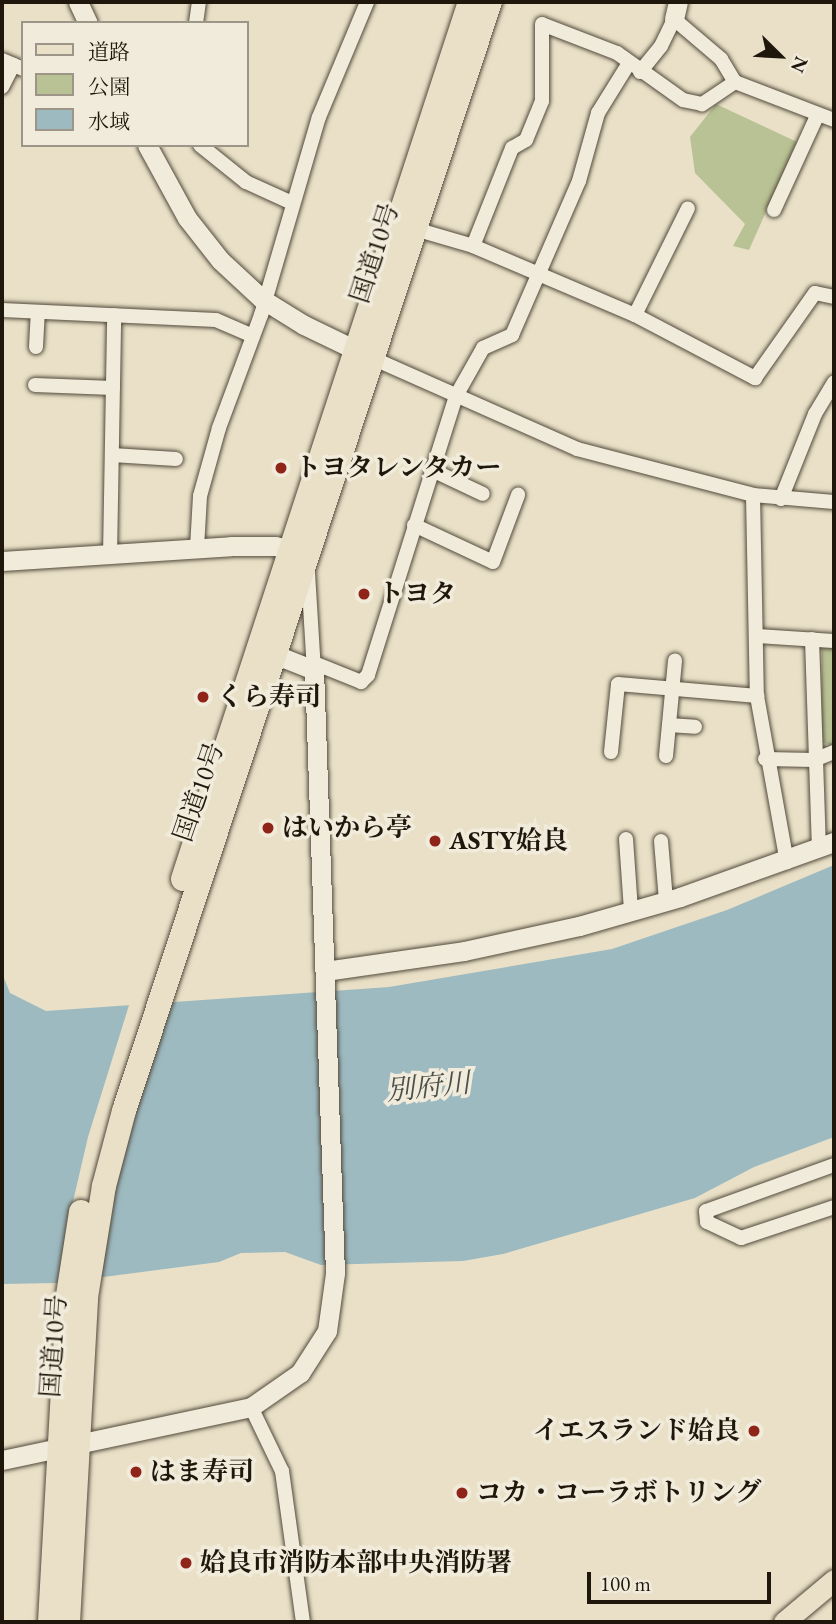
<!DOCTYPE html>
<meta charset="utf-8">
<style>
body{margin:0}
#map{position:relative;width:836px;height:1624px;overflow:hidden;background:#e9e0c7;font-family:"EB Garamond","Noto Serif JP",serif}
div>[style]{position:absolute}
.green>*{inset:0;background:#b9c294}
.water>*{inset:0;background:#9dbac0}
.pier>*{inset:0;background:#e9e0c7}
.roads{filter:drop-shadow(0 0 2px #52493b) drop-shadow(0 0 2px #52493b)}
.street>*{height:14px;margin:-7px;padding:0 7px;transform-origin:7px;border-radius:7px;background:#f1ebdb}
.secondary>*{height:19px;margin:-9.5px;padding:0 9.5px;transform-origin:9.5px;border-radius:9.5px;background:#f1ebdb}
.primary>*{height:21px;margin:-10.5px;padding:0 10.5px;transform-origin:10.5px;border-radius:10.5px;background:#e9e0c7}
.highway>*{height:24px;margin:-12px;padding:0 12px;transform-origin:12px;border-radius:12px;background:#e9e0c7}
.dots>*{width:19px;height:19px;translate:-50% -50%;box-sizing:border-box;border:4px solid #f1ebdb;border-radius:50%}
span{translate:-50% -50%;white-space:nowrap;text-align:center;line-height:1.15;-webkit-text-stroke:7px #f1ebdb;paint-order:stroke}
.street-label{font-size:26px;color:#20170c}
.poi-label{font-size:26px;color:#20170c;font-weight:700}
.left{translate:0 -50%;text-align:left}
.right{translate:-100% -50%;text-align:right}
.water-label{font-size:28px;color:#4c504b;font-style:italic}
.frame{position:absolute;inset:0;border:4px solid #20170c;pointer-events:none}
.legend{position:absolute;left:21px;top:21px;width:228px;height:126px;box-sizing:border-box;background:#f1ebdb;border:2px solid #9d9688;margin:0;padding:9px 12px;list-style:none;font-size:21px;color:#20170c}
.legend li{display:flex;align-items:center;gap:14px;height:35px}
.legend b{width:35px;border:2px solid #9d9688}
.north{position:absolute;left:745px;top:21px;width:70px;height:70px;-webkit-text-stroke:5px #f1ebdb;paint-order:stroke;rotate:114deg;font-size:19px;font-weight:700;line-height:28px;text-align:center;color:#20170c}
.north::after{content:'';display:block;margin:auto;width:24px;height:32px;background:#20170c;clip-path:polygon(50% 0,100% 100%,50% 72%,0 100%)}
.scale{position:absolute;left:587px;top:1572px;width:184px;height:32px;box-sizing:border-box;border:4px solid #20170c;border-top:0;padding-left:9px;font-size:21px;line-height:24px;white-space:nowrap;color:#20170c;-webkit-text-stroke:5px #f1ebdb;paint-order:stroke}
</style>
<div id="map">
<div class="green">
<div style="clip-path:polygon(716px 104px,797px 142px,749px 250px,733px 246px,745px 224px,695px 173px,690px 137px)"></div>
<div style="clip-path:polygon(822px 648px,834px 648px,834px 743px,831px 745px,821px 742px)"></div>
</div>
<div class="water">
<div style="clip-path:polygon(834px 865px,834px 1137px,754px 1167px,695px 1198px,503px 1254px,463px 1261px,321px 1265px,285px 1252px,241px 1253px,219px 1262px,57px 1283px,2px 1284px,2px 973px,10px 993px,46px 1011px,389px 987px,612px 949px,727px 910px)"></div>
</div>
<div class="pier">
<div style="clip-path:polygon(172px 999px,128px 1136px,111px 1208px,71px 1210px,88px 1137px,130px 1002px)"></div>
</div>
<div class="roads">
<div class="street">
<div style="left:196px;top:23px;width:21px;rotate:-82deg"></div>
<div style="left:2px;top:60px;width:23px;rotate:23deg"></div>
<div style="left:640px;top:72px;width:33px;rotate:-51deg"></div>
<div style="left:661px;top:46px;width:30px;rotate:-64deg"></div>
<div style="left:674px;top:19px;width:62px;rotate:40.4deg"></div>
<div style="left:721px;top:59px;width:27px;rotate:59deg"></div>
<div style="left:735px;top:82px;width:106px;rotate:21deg"></div>
<div style="left:735px;top:82px;width:40px;rotate:146deg"></div>
<div style="left:702px;top:104px;width:19px;rotate:-168deg"></div>
<div style="left:683px;top:100px;width:81px;rotate:-144.5deg"></div>
<div style="left:617px;top:53px;width:80px;rotate:-158.9deg"></div>
<div style="left:542px;top:24px;width:77px;rotate:90deg"></div>
<div style="left:542px;top:101px;width:42px;rotate:112.3deg"></div>
<div style="left:526px;top:140px;width:16px;rotate:150deg"></div>
<div style="left:512px;top:148px;width:105px;rotate:111.7deg"></div>
<div style="left:473px;top:246px;width:176px;rotate:23.1deg"></div>
<div style="left:635px;top:315px;width:136px;rotate:27.7deg"></div>
<div style="left:755px;top:378px;width:104px;rotate:-54.8deg"></div>
<div style="left:815px;top:293px;width:19px;rotate:12deg"></div>
<div style="left:2px;top:87px;width:25px;rotate:-63deg"></div>
<div style="left:200px;top:145px;width:59px;rotate:38.8deg"></div>
<div style="left:246px;top:182px;width:51px;rotate:24.5deg"></div>
<div style="left:774px;top:210px;width:103px;rotate:-65.4deg"></div>
<div style="left:415px;top:229px;width:60px;rotate:16.3deg"></div>
<div style="left:2px;top:310px;width:214px;rotate:2.7deg"></div>
<div style="left:216px;top:320px;width:40px;rotate:23.4deg"></div>
<div style="left:635px;top:315px;width:119px;rotate:-63.6deg"></div>
<div style="left:36px;top:347px;width:35px;rotate:-87deg"></div>
<div style="left:372px;top:358px;width:224px;rotate:23.9deg"></div>
<div style="left:577px;top:449px;width:182px;rotate:14.6deg"></div>
<div style="left:753px;top:495px;width:81px;rotate:4.9deg"></div>
<div style="left:35px;top:385px;width:78px;rotate:2.2deg"></div>
<div style="left:112px;top:455px;width:64px;rotate:3.6deg"></div>
<div style="left:432px;top:470px;width:56px;rotate:25.2deg"></div>
<div style="left:753px;top:495px;width:201px;rotate:88.9deg"></div>
<div style="left:757px;top:696px;width:169px;rotate:79.8deg"></div>
<div style="left:781px;top:499px;width:92px;rotate:-68.2deg"></div>
<div style="left:815px;top:414px;width:37px;rotate:-59deg"></div>
<div style="left:414px;top:525px;width:87px;rotate:25.1deg"></div>
<div style="left:493px;top:562px;width:72px;rotate:-69.5deg"></div>
<div style="left:197px;top:548px;width:52px;rotate:-86.7deg"></div>
<div style="left:200px;top:496px;width:71px;rotate:-74.4deg"></div>
<div style="left:219px;top:428px;width:121px;rotate:-69.6deg"></div>
<div style="left:261px;top:315px;width:206px;rotate:-73.7deg"></div>
<div style="left:319px;top:117px;width:125px;rotate:-67.3deg"></div>
<div style="left:110px;top:556px;width:241px;rotate:-89deg"></div>
<div style="left:308px;top:573px;width:97px;rotate:86.5deg"></div>
<div style="left:757px;top:636px;width:77px;rotate:3.7deg"></div>
<div style="left:812px;top:639px;width:208px;rotate:88.1deg"></div>
<div style="left:314px;top:663px;width:51px;rotate:22deg"></div>
<div style="left:361px;top:682px;width:10px;rotate:-45deg"></div>
<div style="left:368px;top:675px;width:293px;rotate:-72.5deg"></div>
<div style="left:456px;top:396px;width:55px;rotate:-60.6deg"></div>
<div style="left:483px;top:348px;width:32px;rotate:-24deg"></div>
<div style="left:512px;top:335px;width:168px;rotate:-66.5deg"></div>
<div style="left:579px;top:181px;width:71px;rotate:-74.4deg"></div>
<div style="left:598px;top:113px;width:59px;rotate:-58.2deg"></div>
<div style="left:669px;top:725px;width:26px;rotate:4deg"></div>
<div style="left:611px;top:752px;width:68px;rotate:-84.1deg"></div>
<div style="left:618px;top:684px;width:140px;rotate:4.9deg"></div>
<div style="left:666px;top:756px;width:96px;rotate:-84.6deg"></div>
<div style="left:765px;top:759px;width:49px;rotate:1.2deg"></div>
<div style="left:814px;top:760px;width:22px;rotate:-22deg"></div>
<div style="left:626px;top:839px;width:72px;rotate:86deg"></div>
<div style="left:661px;top:841px;width:60px;rotate:85.2deg"></div>
<div style="left:834px;top:1165px;width:136px;rotate:160.2deg"></div>
<div style="left:706px;top:1211px;width:11px;rotate:85deg"></div>
<div style="left:707px;top:1222px;width:38px;rotate:25deg"></div>
<div style="left:741px;top:1238px;width:98px;rotate:-18.4deg"></div>
<div style="left:251px;top:1407px;width:71px;rotate:64.2deg"></div>
<div style="left:282px;top:1471px;width:152px;rotate:82.1deg"></div>
</div>
<div class="secondary">
<div style="left:78px;top:2px;width:23px;rotate:65deg"></div>
<div style="left:674px;top:19px;width:17px;rotate:-77deg"></div>
<div style="left:147px;top:145px;width:83px;rotate:61.3deg"></div>
<div style="left:187px;top:218px;width:53px;rotate:51.8deg"></div>
<div style="left:220px;top:260px;width:57px;rotate:42.9deg"></div>
<div style="left:262px;top:299px;width:49px;rotate:31.8deg"></div>
<div style="left:304px;top:325px;width:71px;rotate:25.8deg"></div>
<div style="left:2px;top:561px;width:229px;rotate:-3.7deg"></div>
<div style="left:231px;top:546px;width:44px"></div>
<div style="left:275px;top:546px;width:28px;rotate:13deg"></div>
<div style="left:325px;top:971px;width:140px;rotate:-8.2deg"></div>
<div style="left:464px;top:951px;width:118px;rotate:-12.3deg"></div>
<div style="left:579px;top:926px;width:105px;rotate:-16deg"></div>
<div style="left:680px;top:897px;width:164px;rotate:-19.7deg"></div>
<div style="left:2px;top:1460px;width:255px;rotate:-12deg"></div>
<div style="left:251px;top:1407px;width:60px;rotate:-34.8deg"></div>
<div style="left:300px;top:1373px;width:50px;rotate:-57.3deg"></div>
<div style="left:327px;top:1331px;width:59px;rotate:-82.1deg"></div>
<div style="left:335px;top:1273px;width:603px;rotate:-91.99deg"></div>
<div style="left:314px;top:670px;width:57px;rotate:-158.4deg"></div>
</div>
<div class="primary">
<div style="left:784px;top:1622px;width:65px;rotate:-40deg"></div>
</div>
<div class="highway">
<div style="left:183px;top:879px;width:923px;rotate:-71.88deg"></div>
<div style="left:50px;top:1622px;width:327px;rotate:-86.8deg"></div>
<div style="left:68px;top:1295px;width:84px;rotate:-81.1deg"></div>
<div style="left:68px;top:1622px;width:325px;rotate:-86.8deg"></div>
<div style="left:86px;top:1297px;width:112px;rotate:-80.8deg"></div>
<div style="left:104px;top:1186px;width:78px;rotate:-75.1deg"></div>
<div style="left:124px;top:1111px;width:1168px;rotate:-71.74deg"></div>
</div>
</div>
<div class="dots">
<div style="left:281px;top:468px;background:#8f2418"></div>
<div style="left:364px;top:594px;background:#8f2418"></div>
<div style="left:203px;top:697px;background:#8f2418"></div>
<div style="left:268px;top:828px;background:#8f2418"></div>
<div style="left:435px;top:841px;background:#8f2418"></div>
<div style="left:754px;top:1431px;background:#8f2418"></div>
<div style="left:136px;top:1472px;background:#8f2418"></div>
<div style="left:462px;top:1493px;background:#8f2418"></div>
<div style="left:186px;top:1563px;background:#8f2418"></div>
</div>
<div class="street-label">
<span style="left:375px;top:253px;rotate:-72deg">国道10号</span>
<span style="left:199px;top:792px;rotate:-71deg">国道10号</span>
<span style="left:54px;top:1346px;rotate:-86deg">国道10号</span>
</div>
<div class="poi-label">
<span class="left" style="left:295px;top:468px">トヨタレンタカー</span>
<span class="left" style="left:378px;top:594px">トヨタ</span>
<span class="left" style="left:217px;top:697px">くら寿司</span>
<span class="left" style="left:282px;top:828px">はいから亭</span>
<span class="left" style="left:449px;top:841px">ASTY姶良</span>
<span class="right" style="left:740px;top:1431px">イエスランド姶良</span>
<span class="left" style="left:150px;top:1472px">はま寿司</span>
<span class="left" style="left:476px;top:1493px">コカ・コーラボトリング</span>
<span class="left" style="left:200px;top:1563px">姶良市消防本部中央消防署</span>
</div>
<div class="water-label">
<span style="left:428px;top:1086px;rotate:-6deg">別府川</span>
</div>
<div class="frame"></div>
<ul class="legend">
<li><b style="height:9px;background:#e9e0c7"></b>道路</li>
<li><b style="height:19px;background:#b9c294"></b>公園</li>
<li><b style="height:19px;background:#9dbac0"></b>水域</li>
</ul>
<div class="north">N</div>
<div class="scale">100 m</div>
</div>
